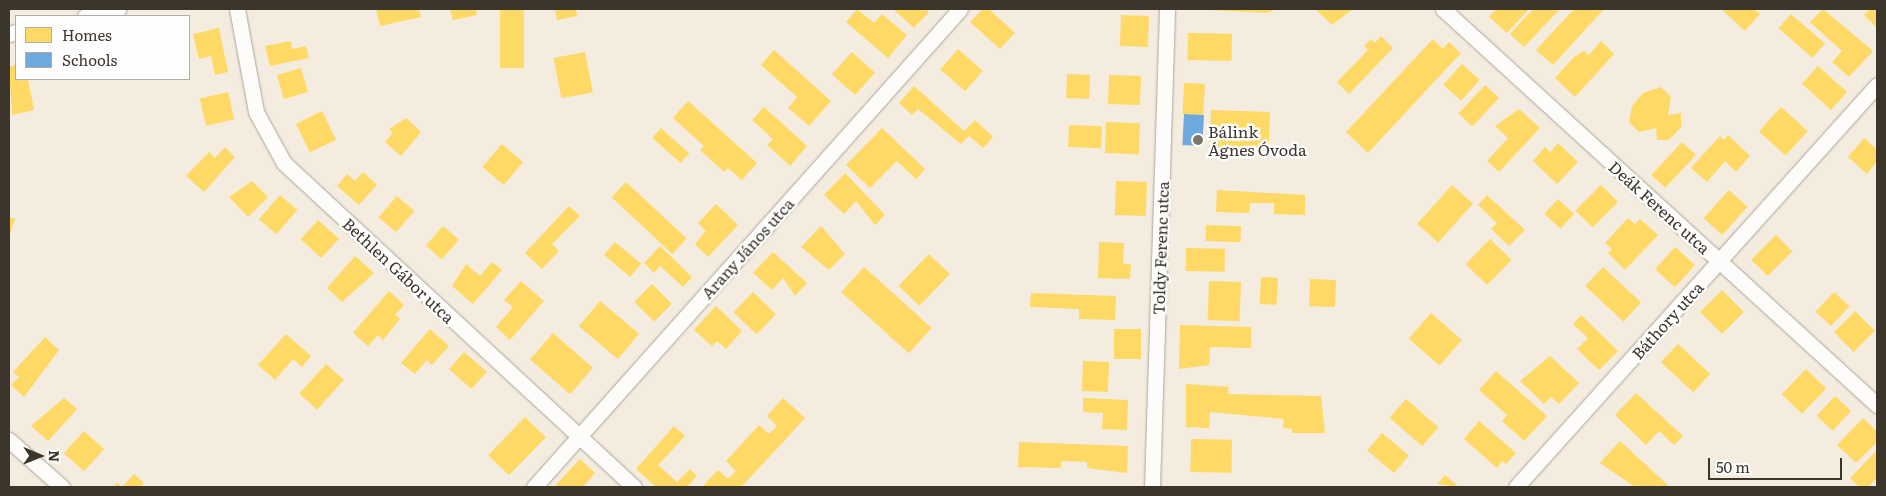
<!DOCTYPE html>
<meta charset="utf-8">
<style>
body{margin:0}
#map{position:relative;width:1886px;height:496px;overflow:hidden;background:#f4ecde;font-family:Literata,serif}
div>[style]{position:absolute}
.homes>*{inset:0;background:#ffd966;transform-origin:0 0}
.schools>*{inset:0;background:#6fa8dc;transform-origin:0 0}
.roads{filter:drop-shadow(0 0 1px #aba59a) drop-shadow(0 0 1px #aba59a)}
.street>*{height:15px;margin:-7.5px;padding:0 7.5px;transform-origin:7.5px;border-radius:7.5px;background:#fdfcfa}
.dots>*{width:14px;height:14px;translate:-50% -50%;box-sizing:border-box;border:2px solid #fdfdfd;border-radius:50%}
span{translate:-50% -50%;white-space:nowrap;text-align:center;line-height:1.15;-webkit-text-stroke:5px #fdfdfd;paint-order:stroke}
.poi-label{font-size:16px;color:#3b352b}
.left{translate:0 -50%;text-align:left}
.street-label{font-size:16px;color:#3b352b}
.frame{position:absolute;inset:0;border:10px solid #3b352b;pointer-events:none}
.legend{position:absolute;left:15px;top:15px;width:175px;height:65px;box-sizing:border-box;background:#fdfdfd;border:1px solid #afada9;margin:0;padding:6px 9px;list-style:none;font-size:15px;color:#3b352b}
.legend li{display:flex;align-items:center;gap:10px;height:25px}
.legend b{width:25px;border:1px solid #afada9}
.north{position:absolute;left:15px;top:431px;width:50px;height:50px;-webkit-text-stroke:4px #fdfdfd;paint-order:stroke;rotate:91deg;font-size:14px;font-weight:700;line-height:20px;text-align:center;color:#3b352b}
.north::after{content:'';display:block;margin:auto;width:18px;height:22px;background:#3b352b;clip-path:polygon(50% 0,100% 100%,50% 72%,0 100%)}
.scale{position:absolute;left:1708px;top:458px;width:134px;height:22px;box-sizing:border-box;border:2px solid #3b352b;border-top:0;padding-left:6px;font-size:15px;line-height:18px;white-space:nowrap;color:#3b352b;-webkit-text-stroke:4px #fdfdfd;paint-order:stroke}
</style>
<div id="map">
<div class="homes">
<div style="clip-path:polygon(376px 9px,419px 9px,421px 17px,380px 26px)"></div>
<div style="clip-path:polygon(450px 9px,476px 9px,477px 15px,453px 20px)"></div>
<div style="left:500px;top:9px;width:24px;height:59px"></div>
<div style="clip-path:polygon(555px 9px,576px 9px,577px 16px,557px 20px)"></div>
<div style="clip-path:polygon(857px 9px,874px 23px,882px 14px,907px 35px,888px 58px,846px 22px)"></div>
<div style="clip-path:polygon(893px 9px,926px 9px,929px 12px,914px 28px)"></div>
<div style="clip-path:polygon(983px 9px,989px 9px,1015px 33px,1000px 49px,970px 22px)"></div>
<div style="clip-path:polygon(1190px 9px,1276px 9px,1267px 13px)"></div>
<div style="clip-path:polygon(1315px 9px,1353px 9px,1332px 25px)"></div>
<div style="clip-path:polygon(1496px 9px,1529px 9px,1507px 33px,1489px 17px)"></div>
<div style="clip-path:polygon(1533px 9px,1560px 9px,1524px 47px,1510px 34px)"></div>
<div style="clip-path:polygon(1574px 9px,1604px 9px,1553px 65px,1536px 50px)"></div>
<div style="clip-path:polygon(1721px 9px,1754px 9px,1760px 14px,1745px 31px)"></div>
<div style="clip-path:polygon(1823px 9px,1873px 51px,1849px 77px,1832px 62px,1842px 51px,1810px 22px)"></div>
<div style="clip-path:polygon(1870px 9px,1877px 9px,1877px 28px,1864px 15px)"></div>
<div style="left:1791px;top:14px;width:45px;height:19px;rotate:41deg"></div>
<div style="left:1121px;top:15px;width:28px;height:31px;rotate:2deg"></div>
<div style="clip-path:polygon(219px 28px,228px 72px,215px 75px,211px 56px,199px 59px,193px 34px)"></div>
<div style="left:1188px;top:33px;width:44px;height:27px;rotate:1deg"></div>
<div style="clip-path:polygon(1381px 36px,1393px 48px,1349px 94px,1337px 82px,1368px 50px,1364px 46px,1371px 39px,1375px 43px)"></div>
<div style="clip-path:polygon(1433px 39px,1443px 49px,1449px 42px,1461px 53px,1368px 153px,1346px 132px)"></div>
<div style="clip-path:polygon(291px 41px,292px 49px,306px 46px,309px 58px,270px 66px,265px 46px)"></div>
<div style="clip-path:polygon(1601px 41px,1614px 54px,1575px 97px,1555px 78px,1574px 57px,1584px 51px,1589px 55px)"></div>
<div style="left:958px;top:49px;width:33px;height:27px;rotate:41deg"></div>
<div style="clip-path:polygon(774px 50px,831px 101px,809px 126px,788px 108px,797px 97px,761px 65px)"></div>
<div style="left:585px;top:52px;width:41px;height:32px;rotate:79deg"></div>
<div style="left:852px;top:52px;width:31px;height:30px;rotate:42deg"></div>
<div style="left:1462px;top:64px;width:24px;height:28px;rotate:42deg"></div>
<div style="clip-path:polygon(16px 65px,16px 79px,28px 79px,34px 110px,12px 115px,9px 67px)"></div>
<div style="left:1818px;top:66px;width:39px;height:24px;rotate:42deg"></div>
<div style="left:301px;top:68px;width:25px;height:25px;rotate:74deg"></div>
<div style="left:1067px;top:74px;width:23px;height:24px;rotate:2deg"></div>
<div style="left:1109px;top:75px;width:32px;height:29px;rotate:2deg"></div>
<div style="left:1184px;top:83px;width:21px;height:31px;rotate:3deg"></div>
<div style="left:1485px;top:85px;width:19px;height:39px;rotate:43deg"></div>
<div style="clip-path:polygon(914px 86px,964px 131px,975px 120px,993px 137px,983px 148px,969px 136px,961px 144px,918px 109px,912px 115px,899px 103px)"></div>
<div style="clip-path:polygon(1661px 87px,1671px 97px,1668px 115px,1681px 113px,1681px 127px,1669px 140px,1657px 140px,1656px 128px,1639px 132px,1629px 122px,1632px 106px,1643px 93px)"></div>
<div style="left:228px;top:92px;width:28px;height:29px;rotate:77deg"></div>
<div style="clip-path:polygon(688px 101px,757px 163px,742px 180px,728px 168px,724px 172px,700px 150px,704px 146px,673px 118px)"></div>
<div style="clip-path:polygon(764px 107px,807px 146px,790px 166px,767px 145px,773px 139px,752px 120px)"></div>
<div style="left:1781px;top:107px;width:36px;height:33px;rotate:42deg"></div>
<div style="clip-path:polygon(1519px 109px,1540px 128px,1499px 172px,1487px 161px,1508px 138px,1495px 126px)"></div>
<div style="left:1211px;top:110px;width:59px;height:37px;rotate:2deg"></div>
<div style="left:322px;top:111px;width:32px;height:29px;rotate:64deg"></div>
<div style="clip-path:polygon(406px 118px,421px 132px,401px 156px,385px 142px,393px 133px,389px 129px)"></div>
<div style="left:1106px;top:122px;width:34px;height:31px;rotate:2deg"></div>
<div style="left:1069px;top:125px;width:33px;height:22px;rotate:2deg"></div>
<div style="left:661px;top:128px;width:38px;height:13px;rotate:42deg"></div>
<div style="clip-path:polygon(882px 128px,925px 169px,916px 179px,897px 161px,870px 188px,846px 165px)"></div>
<div style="clip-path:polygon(1728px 135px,1750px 156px,1736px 172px,1725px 161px,1707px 182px,1691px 168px,1720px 136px,1724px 140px)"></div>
<div style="clip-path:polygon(1864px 138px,1877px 150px,1877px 161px,1867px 174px,1848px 157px)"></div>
<div style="left:1682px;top:142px;width:19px;height:45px;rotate:43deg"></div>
<div style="clip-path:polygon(1558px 143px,1578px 162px,1557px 184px,1533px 161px,1545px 147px,1550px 152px)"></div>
<div style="left:502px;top:144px;width:28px;height:30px;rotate:41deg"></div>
<div style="clip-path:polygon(225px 147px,235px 157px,204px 192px,186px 176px,209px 152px,215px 158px)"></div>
<div style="clip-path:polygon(363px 172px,377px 185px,359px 205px,337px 186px,347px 174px,355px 181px)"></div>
<div style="clip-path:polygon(845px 173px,885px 215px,875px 225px,856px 201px,844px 214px,824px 195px)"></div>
<div style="clip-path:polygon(252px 181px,268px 197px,248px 217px,229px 197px)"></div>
<div style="left:1116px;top:181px;width:31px;height:34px;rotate:2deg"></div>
<div style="left:626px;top:182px;width:83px;height:21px;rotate:43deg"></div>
<div style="left:1452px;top:185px;width:28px;height:52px;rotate:42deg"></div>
<div style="left:1601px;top:185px;width:24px;height:36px;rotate:45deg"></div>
<div style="clip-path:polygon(1217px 190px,1305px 195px,1305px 215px,1274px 214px,1274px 203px,1250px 203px,1249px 213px,1216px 212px)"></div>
<div style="left:1729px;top:190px;width:25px;height:38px;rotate:42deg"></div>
<div style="left:280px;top:195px;width:23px;height:32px;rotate:41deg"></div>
<div style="clip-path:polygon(1487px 195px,1525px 230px,1509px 246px,1491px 229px,1497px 223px,1478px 205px)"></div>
<div style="left:397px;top:196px;width:23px;height:28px;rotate:41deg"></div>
<div style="left:1558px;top:199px;width:22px;height:20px;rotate:43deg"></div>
<div style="clip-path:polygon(716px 204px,738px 225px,708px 257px,695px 244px,706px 231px,698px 223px)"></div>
<div style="clip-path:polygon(569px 206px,580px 216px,552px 244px,559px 251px,542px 269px,525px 253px)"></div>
<div style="clip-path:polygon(9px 217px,15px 219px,9px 237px)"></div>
<div style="clip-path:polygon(1628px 218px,1635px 224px,1640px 219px,1658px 235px,1625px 270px,1608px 253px,1612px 249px,1605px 243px)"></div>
<div style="left:318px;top:220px;width:28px;height:26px;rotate:42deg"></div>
<div style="left:1206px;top:225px;width:35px;height:16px;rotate:2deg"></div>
<div style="left:443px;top:226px;width:21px;height:26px;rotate:41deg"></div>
<div style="clip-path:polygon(821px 226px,845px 254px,829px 270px,801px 247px)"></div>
<div style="left:1776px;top:235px;width:23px;height:35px;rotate:45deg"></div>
<div style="left:1490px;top:239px;width:30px;height:35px;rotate:44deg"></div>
<div style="left:615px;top:242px;width:34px;height:17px;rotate:40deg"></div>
<div style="clip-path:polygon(1099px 242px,1124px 243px,1123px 264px,1131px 264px,1130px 279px,1098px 278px)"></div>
<div style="clip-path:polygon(660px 246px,692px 277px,683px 287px,660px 266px,654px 273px,644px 263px)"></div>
<div style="left:1675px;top:247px;width:27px;height:30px;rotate:42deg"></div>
<div style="left:1186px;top:248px;width:39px;height:23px;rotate:1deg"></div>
<div style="clip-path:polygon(773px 252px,807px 283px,795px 296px,783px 278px,772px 290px,753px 273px)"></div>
<div style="left:929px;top:254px;width:29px;height:44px;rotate:44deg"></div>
<div style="clip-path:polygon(355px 256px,374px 273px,342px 302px,327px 288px)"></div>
<div style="clip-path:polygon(492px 262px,502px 270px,473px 304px,452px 286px,466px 264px,480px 276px)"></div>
<div style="left:864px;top:267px;width:91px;height:34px;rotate:42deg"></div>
<div style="left:1603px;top:267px;width:52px;height:26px;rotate:43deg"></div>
<div style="left:1261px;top:277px;width:17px;height:27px;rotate:3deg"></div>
<div style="left:1310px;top:279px;width:26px;height:27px;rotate:2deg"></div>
<div style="clip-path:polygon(521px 281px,544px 301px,510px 340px,496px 327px,513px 307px,504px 300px)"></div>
<div style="left:1209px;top:281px;width:32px;height:39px;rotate:2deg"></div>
<div style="left:652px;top:284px;width:28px;height:25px;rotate:45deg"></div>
<div style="left:1722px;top:290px;width:31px;height:31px;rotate:45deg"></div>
<div style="clip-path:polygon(389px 291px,404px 305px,395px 315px,400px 319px,383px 340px,378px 335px,368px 346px,353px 333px)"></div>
<div style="left:753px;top:292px;width:32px;height:28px;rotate:44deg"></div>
<div style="left:1834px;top:292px;width:21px;height:27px;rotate:43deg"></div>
<div style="clip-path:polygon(1031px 293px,1116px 296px,1115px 320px,1079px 319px,1079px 309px,1030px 307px)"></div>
<div style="left:600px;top:301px;width:51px;height:33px;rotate:40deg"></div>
<div style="clip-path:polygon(716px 306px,742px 331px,726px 349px,717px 341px,712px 346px,694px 330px)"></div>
<div style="left:1855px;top:311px;width:28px;height:30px;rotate:45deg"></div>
<div style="left:1431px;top:313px;width:41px;height:34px;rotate:41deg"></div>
<div style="clip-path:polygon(1581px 315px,1618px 351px,1599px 370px,1577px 349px,1588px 338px,1573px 324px)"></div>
<div style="clip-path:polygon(1180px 325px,1251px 327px,1251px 348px,1210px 347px,1209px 365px,1179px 369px)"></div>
<div style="clip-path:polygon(430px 329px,449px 346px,432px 365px,427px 360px,415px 374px,401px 363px)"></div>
<div style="left:1114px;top:329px;width:27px;height:30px"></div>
<div style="left:553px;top:333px;width:53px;height:35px;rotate:41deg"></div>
<div style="clip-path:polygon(286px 334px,311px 356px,302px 367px,293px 359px,275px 380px,258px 365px)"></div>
<div style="clip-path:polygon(45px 337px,59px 350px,24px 397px,11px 385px,19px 377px,13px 372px)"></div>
<div style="left:1678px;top:344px;width:44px;height:25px;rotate:43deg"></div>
<div style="left:464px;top:352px;width:30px;height:23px;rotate:41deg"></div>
<div style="clip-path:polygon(1550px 356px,1579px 383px,1559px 404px,1551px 397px,1544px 404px,1520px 381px)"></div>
<div style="left:1083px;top:361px;width:26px;height:30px;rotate:2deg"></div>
<div style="left:326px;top:364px;width:24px;height:40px;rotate:42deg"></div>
<div style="left:1806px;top:369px;width:28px;height:35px;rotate:44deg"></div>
<div style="clip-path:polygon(1496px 371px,1547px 416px,1524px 441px,1502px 421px,1507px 415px,1479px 390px)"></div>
<div style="clip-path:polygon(1186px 384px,1229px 387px,1228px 394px,1321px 396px,1325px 433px,1292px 433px,1292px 429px,1283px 428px,1284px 419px,1210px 412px,1209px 428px,1186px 427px)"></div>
<div style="clip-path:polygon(1636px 393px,1683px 436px,1674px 445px,1659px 431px,1646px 445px,1615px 415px)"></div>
<div style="left:1835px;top:396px;width:22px;height:27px;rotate:43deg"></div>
<div style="clip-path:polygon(64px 398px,77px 409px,48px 441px,31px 426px)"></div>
<div style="clip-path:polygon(783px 398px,805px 418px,785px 440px,741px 487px,702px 487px,718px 470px,728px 479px,736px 471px,726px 461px,759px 425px,769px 434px,777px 426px,767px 416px)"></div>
<div style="clip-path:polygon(1083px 398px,1128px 400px,1127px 430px,1102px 429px,1103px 413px,1083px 412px)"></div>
<div style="left:1406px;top:399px;width:43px;height:25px;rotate:41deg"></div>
<div style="left:525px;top:417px;width:29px;height:53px;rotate:44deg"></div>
<div style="clip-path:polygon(1863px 418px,1877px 432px,1877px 442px,1856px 463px,1837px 445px)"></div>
<div style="clip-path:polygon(1479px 421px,1516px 453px,1506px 464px,1502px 461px,1497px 468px,1464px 439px)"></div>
<div style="clip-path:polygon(674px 426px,685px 436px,658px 465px,677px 482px,690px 469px,697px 476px,687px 487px,656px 487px,636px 469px)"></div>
<div style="left:84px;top:431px;width:27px;height:30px;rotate:42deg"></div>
<div style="left:1382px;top:433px;width:35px;height:23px;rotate:40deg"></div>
<div style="left:1191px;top:439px;width:41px;height:33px;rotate:1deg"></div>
<div style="clip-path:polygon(1620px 441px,1670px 487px,1635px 487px,1600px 463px)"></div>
<div style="clip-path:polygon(1019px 442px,1128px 446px,1127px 473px,1087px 468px,1087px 462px,1061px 461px,1061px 468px,1018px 467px)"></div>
<div style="clip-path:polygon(1877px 450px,1877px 478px,1868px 487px,1859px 487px,1850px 478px)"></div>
<div style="clip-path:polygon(580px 459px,595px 473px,583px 487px,554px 487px)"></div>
<div style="clip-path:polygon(134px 474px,144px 483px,141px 487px,113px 487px,117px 483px,122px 487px)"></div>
<div style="clip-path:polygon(1445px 475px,1459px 487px,1437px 484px)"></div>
</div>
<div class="schools">
<div style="left:1184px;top:114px;width:20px;height:31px;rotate:3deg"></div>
</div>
<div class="roads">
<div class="street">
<div style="left:237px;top:9px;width:105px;rotate:79.5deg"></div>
<div style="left:256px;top:112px;width:58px;rotate:61.2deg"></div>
<div style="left:284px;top:163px;width:477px;rotate:42.8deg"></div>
<div style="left:1443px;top:9px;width:588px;rotate:42.38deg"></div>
<div style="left:85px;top:16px;width:34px;rotate:-12deg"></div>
<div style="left:9px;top:34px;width:7px;rotate:-16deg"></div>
<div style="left:9px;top:440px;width:71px;rotate:41.6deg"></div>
<div style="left:534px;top:487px;width:640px;rotate:-48.29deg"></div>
<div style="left:1152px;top:487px;width:478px;rotate:-88.2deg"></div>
<div style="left:1516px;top:487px;width:540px;rotate:-48.08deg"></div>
</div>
</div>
<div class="dots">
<div style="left:1198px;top:140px;background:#7c756a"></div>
</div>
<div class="poi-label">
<span class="left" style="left:1208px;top:140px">Bálink<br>Ágnes Óvoda</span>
</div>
<div class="street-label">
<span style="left:1660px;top:207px;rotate:42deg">Deák Ferenc utca</span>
<span style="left:747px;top:248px;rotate:-48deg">Arany János utca</span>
<span style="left:1160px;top:248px;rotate:-88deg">Toldy Ferenc utca</span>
<span style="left:399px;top:270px;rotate:43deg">Bethlen Gábor utca</span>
<span style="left:1667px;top:320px;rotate:-48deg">Báthory utca</span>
</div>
<div class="frame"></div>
<ul class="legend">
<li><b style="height:14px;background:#ffd966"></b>Homes</li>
<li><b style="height:14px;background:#6fa8dc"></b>Schools</li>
</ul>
<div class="north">N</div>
<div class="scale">50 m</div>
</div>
